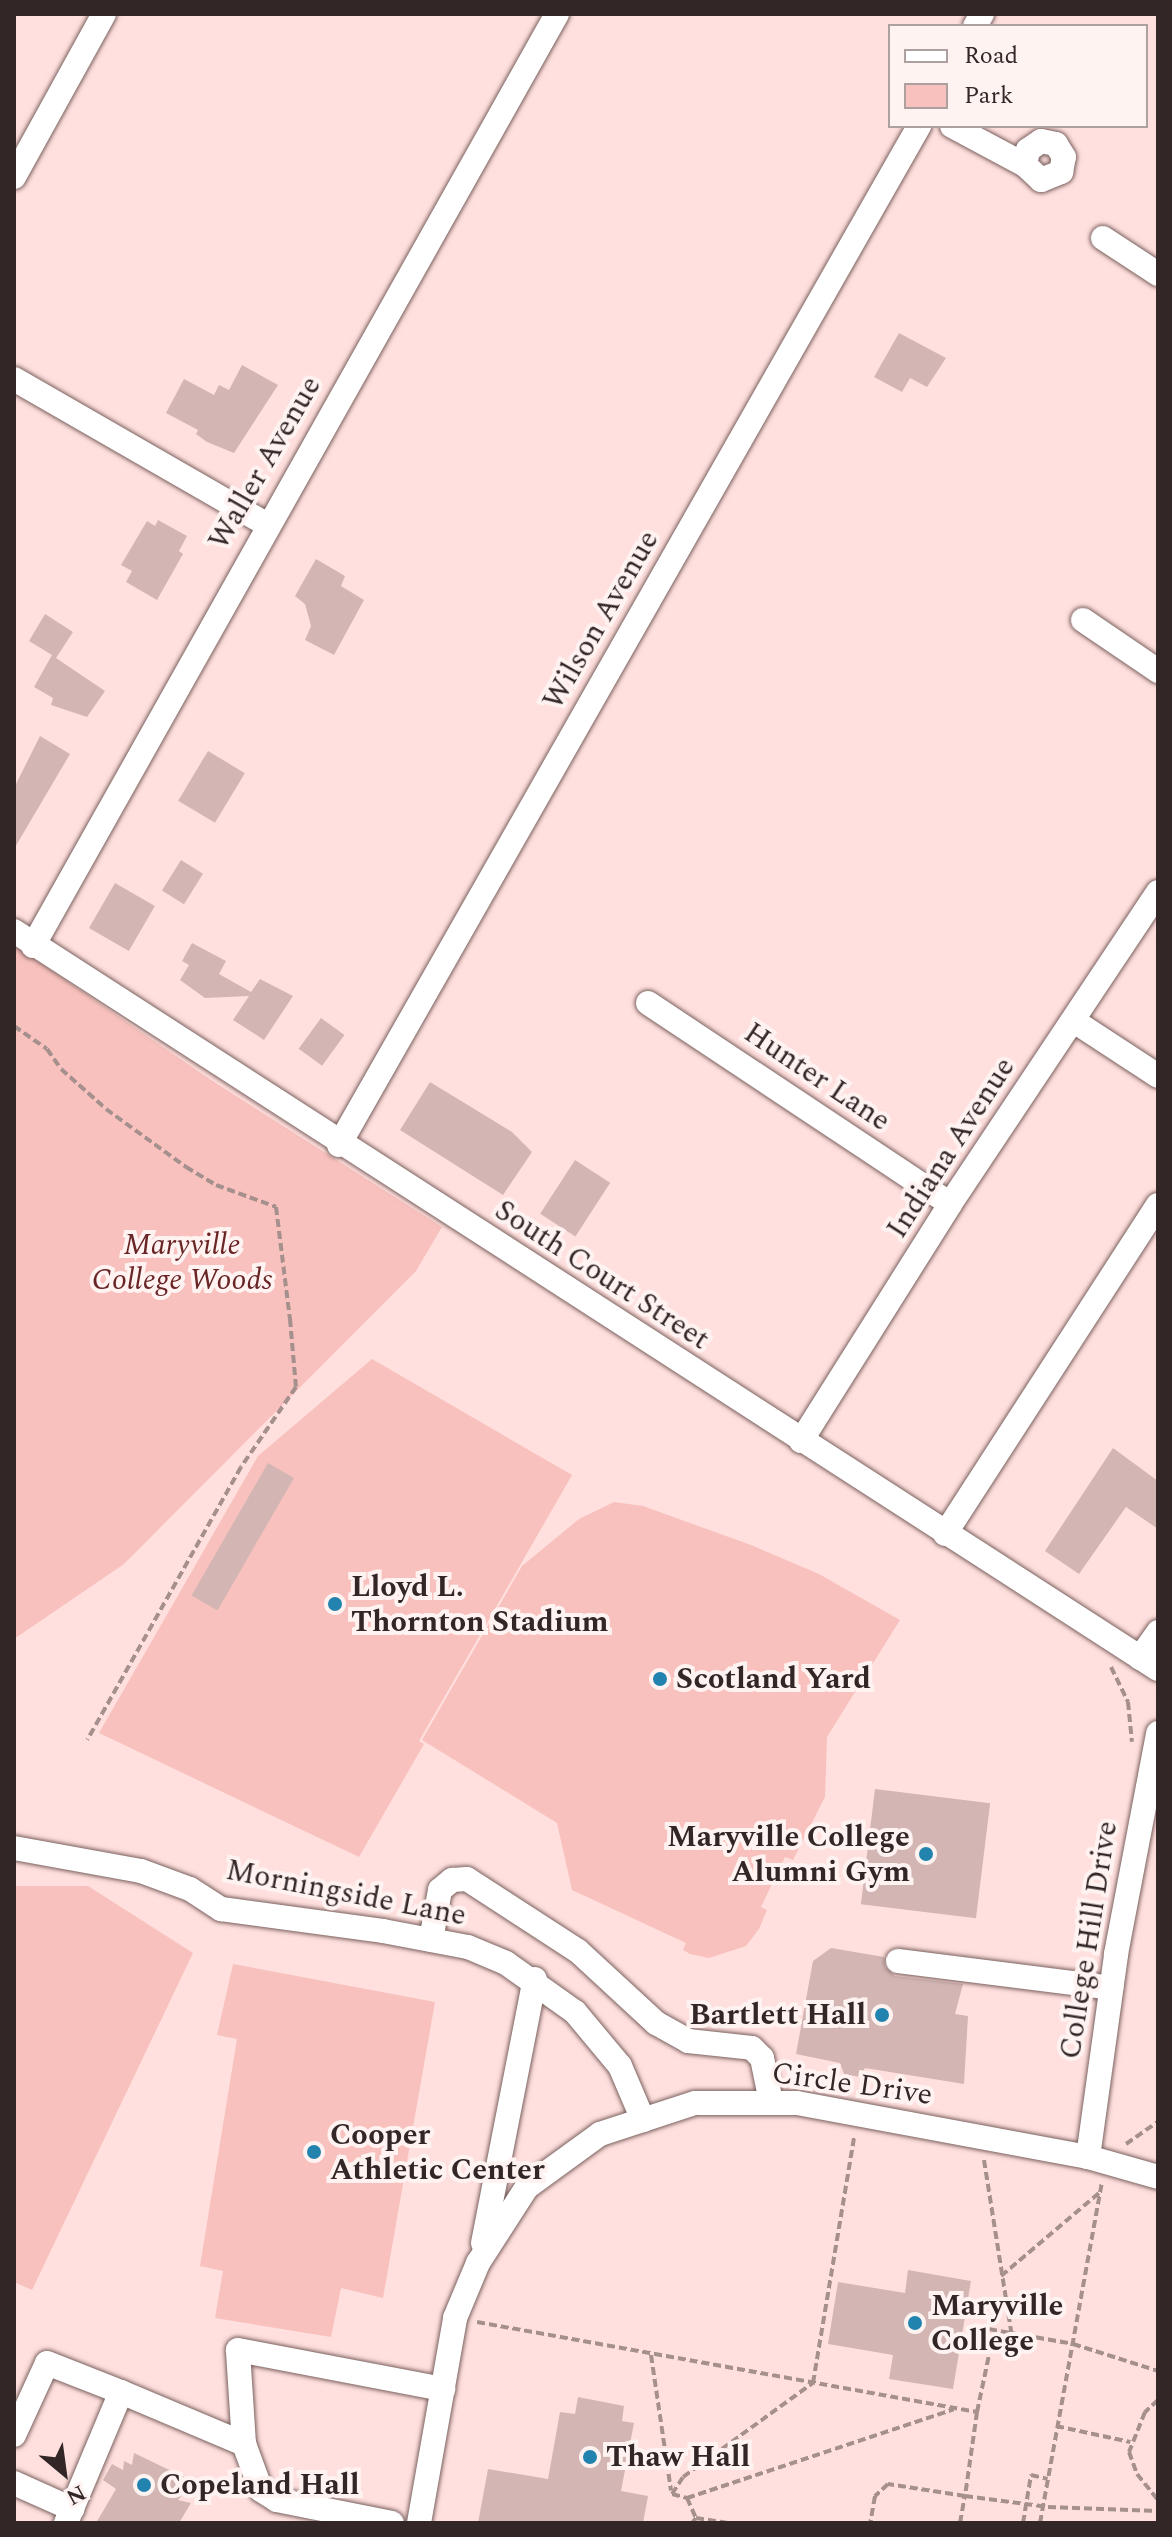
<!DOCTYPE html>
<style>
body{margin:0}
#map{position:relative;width:1172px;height:2537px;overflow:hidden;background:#ffe0de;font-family:Spectral,serif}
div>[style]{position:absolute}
.green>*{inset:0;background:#f8c1bd}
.building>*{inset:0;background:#d3b6b4;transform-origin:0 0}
.path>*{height:4px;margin-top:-2px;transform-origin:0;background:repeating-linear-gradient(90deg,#a6908e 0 8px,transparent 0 12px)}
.roads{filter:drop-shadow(0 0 2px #7a615f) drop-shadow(0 0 2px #7a615f)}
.minor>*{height:24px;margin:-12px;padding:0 12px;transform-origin:12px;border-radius:12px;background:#fff}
.dots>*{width:22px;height:22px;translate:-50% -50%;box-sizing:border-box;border:4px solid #fff3f2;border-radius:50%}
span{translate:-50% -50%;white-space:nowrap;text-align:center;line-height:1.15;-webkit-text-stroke:8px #fff3f2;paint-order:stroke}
.street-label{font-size:30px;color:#322726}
.park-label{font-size:30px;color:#692526;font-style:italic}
.poi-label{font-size:30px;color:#322726;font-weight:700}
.left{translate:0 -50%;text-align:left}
.right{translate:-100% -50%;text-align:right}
.frame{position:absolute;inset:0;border:16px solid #322726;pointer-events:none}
.legend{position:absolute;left:888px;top:24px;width:260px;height:104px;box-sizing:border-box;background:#fff3f2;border:2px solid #ada1a0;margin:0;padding:10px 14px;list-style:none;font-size:24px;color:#322726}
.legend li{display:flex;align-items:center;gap:16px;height:40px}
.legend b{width:40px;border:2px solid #ada1a0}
.north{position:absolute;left:24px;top:2433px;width:80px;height:80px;-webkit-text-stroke:6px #fff3f2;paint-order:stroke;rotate:151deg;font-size:22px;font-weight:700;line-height:32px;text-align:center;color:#322726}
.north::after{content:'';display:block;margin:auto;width:28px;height:36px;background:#322726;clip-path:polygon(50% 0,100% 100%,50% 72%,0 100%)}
</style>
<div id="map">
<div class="green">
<div style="clip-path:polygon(14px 945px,214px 1082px,442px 1227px,416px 1271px,124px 1564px,14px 1639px)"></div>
<div style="clip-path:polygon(372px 1359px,572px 1475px,419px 1741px,424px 1744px,359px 1857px,99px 1733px,258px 1456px)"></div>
<div style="clip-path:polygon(614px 1502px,643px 1506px,751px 1545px,819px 1574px,900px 1620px,827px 1737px,825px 1797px,793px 1860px,785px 1857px,761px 1907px,767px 1910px,759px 1929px,746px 1946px,709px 1958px,690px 1954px,683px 1950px,686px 1943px,572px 1890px,557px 1823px,422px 1740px,522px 1566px,579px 1519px)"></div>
<div style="clip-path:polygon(14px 1886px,88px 1886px,193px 1953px,32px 2290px,14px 2282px)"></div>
<div style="clip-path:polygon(233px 1964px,435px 2002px,383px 2298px,341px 2288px,331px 2337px,215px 2318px,223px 2271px,200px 2266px,237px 2039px,217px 2035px)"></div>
</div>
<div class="building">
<div style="clip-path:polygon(899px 333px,946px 358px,927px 387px,910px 378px,902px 392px,874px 377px)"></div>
<div style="clip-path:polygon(242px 365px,278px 385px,234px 453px,207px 442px,196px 434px,198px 430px,166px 413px,184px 379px,214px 395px,219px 385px,229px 390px)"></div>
<div style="clip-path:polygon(158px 520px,187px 536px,179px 551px,183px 554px,157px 600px,126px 582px,132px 571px,121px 565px,147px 521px,155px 526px)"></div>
<div style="clip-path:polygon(316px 559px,345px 576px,341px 586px,364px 600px,334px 655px,305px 640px,311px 626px,305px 604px,295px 596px)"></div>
<div style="clip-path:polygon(45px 614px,73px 632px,56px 658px,105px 691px,87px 717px,51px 705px,53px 698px,34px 687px,52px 655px,29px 641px)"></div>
<div style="clip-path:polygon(40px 736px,70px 754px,14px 849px,14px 788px)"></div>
<div style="left:208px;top:751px;width:43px;height:58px;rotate:31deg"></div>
<div style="left:181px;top:860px;width:26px;height:36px;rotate:32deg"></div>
<div style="left:115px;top:883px;width:46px;height:52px;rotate:30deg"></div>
<div style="clip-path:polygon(192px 943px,226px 961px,219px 974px,251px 992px,260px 979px,293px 996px,264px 1040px,233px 1020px,249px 996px,205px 998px,180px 980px,189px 965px,182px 961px)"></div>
<div style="left:321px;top:1018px;width:29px;height:38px;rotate:36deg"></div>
<div style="clip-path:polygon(430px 1082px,512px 1132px,532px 1152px,503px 1195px,400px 1130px)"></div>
<div style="left:575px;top:1160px;width:42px;height:64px;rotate:33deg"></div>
<div style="clip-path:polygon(1113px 1448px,1158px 1481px,1158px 1529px,1126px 1507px,1079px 1574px,1045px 1551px)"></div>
<div style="left:268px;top:1463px;width:30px;height:153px;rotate:30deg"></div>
<div style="left:875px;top:1789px;width:116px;height:116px;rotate:7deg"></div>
<div style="clip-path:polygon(831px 1948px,884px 1957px,885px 1967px,895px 1976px,963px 1984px,955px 2014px,968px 2016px,964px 2084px,865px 2068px,860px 2077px,844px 2074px,840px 2063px,796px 2054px,813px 1961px)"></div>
<div style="clip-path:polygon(908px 2270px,971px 2281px,953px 2389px,889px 2379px,893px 2355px,828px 2344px,838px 2282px,905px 2293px)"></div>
<div style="clip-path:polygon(578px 2397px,624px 2406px,622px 2421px,634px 2423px,621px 2491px,648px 2496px,643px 2523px,478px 2523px,488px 2469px,548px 2479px,560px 2412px,575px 2414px)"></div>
<div style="clip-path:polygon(134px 2453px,184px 2477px,175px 2488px,184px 2493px,178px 2500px,191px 2503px,179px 2523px,96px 2523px,116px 2489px,103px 2480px,112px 2464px,123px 2470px,124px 2461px,132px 2465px)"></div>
</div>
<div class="path">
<div style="left:14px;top:1026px;width:40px;rotate:34.9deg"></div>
<div style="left:47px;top:1049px;width:24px;rotate:55deg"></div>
<div style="left:61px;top:1069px;width:60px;rotate:41.6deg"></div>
<div style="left:106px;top:1109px;width:99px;rotate:35.9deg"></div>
<div style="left:186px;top:1167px;width:35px;rotate:31deg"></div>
<div style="left:216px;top:1185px;width:64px;rotate:20.1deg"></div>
<div style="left:276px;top:1207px;width:113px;rotate:82.9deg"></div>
<div style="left:290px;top:1319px;width:68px;rotate:85deg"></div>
<div style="left:296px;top:1387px;width:97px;rotate:124.5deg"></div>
<div style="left:241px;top:1467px;width:313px;rotate:119.4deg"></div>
<div style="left:1111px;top:1667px;width:39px;rotate:64deg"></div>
<div style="left:1128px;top:1702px;width:40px;rotate:84.3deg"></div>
<div style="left:1126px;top:2144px;width:39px;rotate:-35deg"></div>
<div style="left:984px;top:2160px;width:197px;rotate:81deg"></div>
<div style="left:1001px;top:2276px;width:130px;rotate:-40.3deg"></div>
<div style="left:477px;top:2322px;width:508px;rotate:10.2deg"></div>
<div style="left:977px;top:2412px;width:85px;rotate:98.1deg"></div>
<div style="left:965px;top:2496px;width:78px;rotate:-171.1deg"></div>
<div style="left:888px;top:2484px;width:18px;rotate:137deg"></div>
<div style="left:875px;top:2496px;width:27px;rotate:100deg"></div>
<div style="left:977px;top:2327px;width:97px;rotate:10deg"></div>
<div style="left:1073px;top:2344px;width:89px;rotate:17.6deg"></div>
<div style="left:651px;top:2355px;width:137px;rotate:81.6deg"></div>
<div style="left:1158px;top:2400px;width:18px;rotate:137deg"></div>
<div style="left:1145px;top:2412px;width:43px;rotate:111.8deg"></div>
<div style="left:1129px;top:2452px;width:23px;rotate:70deg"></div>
<div style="left:1137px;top:2474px;width:33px;rotate:51deg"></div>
<div style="left:977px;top:2412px;width:83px;rotate:-78.1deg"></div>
<div style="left:1056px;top:2426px;width:76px;rotate:12.2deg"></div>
<div style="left:672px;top:2494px;width:20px;rotate:-57deg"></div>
<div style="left:683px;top:2477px;width:160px;rotate:-35.9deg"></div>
<div style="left:813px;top:2383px;width:249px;rotate:-80.5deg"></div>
<div style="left:672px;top:2494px;width:16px;rotate:15deg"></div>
<div style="left:687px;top:2498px;width:22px;rotate:66deg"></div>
<div style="left:696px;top:2518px;width:6px;rotate:129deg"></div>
<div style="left:687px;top:2498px;width:281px;rotate:-18.4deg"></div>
<div style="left:696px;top:2518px;width:31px;rotate:9deg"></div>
<div style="left:960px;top:2523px;width:27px;rotate:-80deg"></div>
<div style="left:965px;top:2496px;width:84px;rotate:7.5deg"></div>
<div style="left:1048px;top:2507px;width:110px;rotate:2.1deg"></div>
<div style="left:1023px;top:2523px;width:49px;rotate:-80.5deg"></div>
<div style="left:1031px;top:2475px;width:17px;rotate:13deg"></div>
<div style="left:1040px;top:2523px;width:346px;rotate:-79.7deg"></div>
</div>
<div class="roads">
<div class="minor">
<div style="left:975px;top:26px;width:14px;rotate:-60deg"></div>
<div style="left:952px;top:126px;width:83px;rotate:28.1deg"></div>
<div style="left:1025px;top:165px;width:22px;rotate:43deg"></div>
<div style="left:1041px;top:180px;width:22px;rotate:-22deg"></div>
<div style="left:1061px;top:172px;width:15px;rotate:-79deg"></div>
<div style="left:1064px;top:157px;width:15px;rotate:-122deg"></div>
<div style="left:1056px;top:144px;width:15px;rotate:-169deg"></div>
<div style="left:1041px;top:141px;width:16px;rotate:145deg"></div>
<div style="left:1028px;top:150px;width:15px;rotate:101deg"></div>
<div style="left:14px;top:177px;width:186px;rotate:-61.1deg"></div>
<div style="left:1103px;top:238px;width:66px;rotate:33.2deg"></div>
<div style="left:14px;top:379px;width:291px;rotate:29.9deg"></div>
<div style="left:1083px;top:620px;width:91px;rotate:34.2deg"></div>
<div style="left:14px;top:931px;width:1361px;rotate:32.83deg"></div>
<div style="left:33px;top:946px;width:1069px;rotate:-60.65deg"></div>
<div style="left:648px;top:1003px;width:363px;rotate:33.6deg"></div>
<div style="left:1074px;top:1021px;width:100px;rotate:33.2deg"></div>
<div style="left:339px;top:1145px;width:1173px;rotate:-60.35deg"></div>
<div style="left:801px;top:1441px;width:280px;rotate:-57.8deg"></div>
<div style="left:950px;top:1204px;width:375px;rotate:-56.3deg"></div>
<div style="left:945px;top:1534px;width:392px;rotate:-57.1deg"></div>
<div style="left:1140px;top:1658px;width:32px;rotate:-55deg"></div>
<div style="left:14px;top:1848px;width:129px;rotate:10.3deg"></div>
<div style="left:141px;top:1871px;width:52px;rotate:20.2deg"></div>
<div style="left:190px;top:1889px;width:37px;rotate:33deg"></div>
<div style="left:221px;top:1909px;width:163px;rotate:7.7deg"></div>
<div style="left:383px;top:1931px;width:86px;rotate:10.7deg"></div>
<div style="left:468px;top:1947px;width:41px;rotate:22.8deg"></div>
<div style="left:506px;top:1963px;width:85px;rotate:35.4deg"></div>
<div style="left:575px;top:2012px;width:70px;rotate:50.2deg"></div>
<div style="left:620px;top:2066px;width:59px;rotate:66.9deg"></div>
<div style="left:431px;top:1940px;width:51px;rotate:-79.8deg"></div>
<div style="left:440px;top:1890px;width:16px;rotate:-40deg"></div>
<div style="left:452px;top:1880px;width:15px;rotate:-4deg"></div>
<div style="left:467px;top:1879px;width:132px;rotate:33deg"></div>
<div style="left:578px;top:1951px;width:106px;rotate:42.7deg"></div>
<div style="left:656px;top:2023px;width:37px;rotate:29deg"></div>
<div style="left:688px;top:2041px;width:64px;rotate:6.2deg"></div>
<div style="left:752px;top:2048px;width:14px;rotate:45deg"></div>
<div style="left:762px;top:2058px;width:45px;rotate:78.4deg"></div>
<div style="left:898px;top:1961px;width:215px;rotate:7.2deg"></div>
<div style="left:1088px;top:2157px;width:205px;rotate:-82.1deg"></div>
<div style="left:1116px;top:1954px;width:225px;rotate:-79.2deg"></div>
<div style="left:483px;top:2243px;width:269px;rotate:-78.9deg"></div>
<div style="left:121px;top:2392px;width:134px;rotate:22.9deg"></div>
<div style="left:244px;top:2444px;width:49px;rotate:69.7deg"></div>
<div style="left:261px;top:2490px;width:19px;rotate:32deg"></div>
<div style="left:277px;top:2500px;width:117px;rotate:11.3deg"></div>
<div style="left:14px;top:2435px;width:79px;rotate:-65.4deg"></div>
<div style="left:47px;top:2363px;width:79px;rotate:21.4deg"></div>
<div style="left:121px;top:2392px;width:142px;rotate:112.8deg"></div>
<div style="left:244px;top:2444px;width:94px;rotate:-93.7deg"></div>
<div style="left:238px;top:2350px;width:209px;rotate:10.8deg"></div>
<div style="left:14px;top:2483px;width:64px;rotate:24.1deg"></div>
<div style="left:419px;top:2523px;width:208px;rotate:-80deg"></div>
<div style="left:455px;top:2318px;width:60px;rotate:-67.3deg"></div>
<div style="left:478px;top:2263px;width:90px;rotate:-57.2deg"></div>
<div style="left:527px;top:2187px;width:90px;rotate:-36deg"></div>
<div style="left:600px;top:2134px;width:100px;rotate:-18.1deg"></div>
<div style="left:695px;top:2103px;width:102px"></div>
<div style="left:797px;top:2103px;width:296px;rotate:10.5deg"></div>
<div style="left:1088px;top:2157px;width:73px;rotate:15.9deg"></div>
</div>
</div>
<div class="dots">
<div style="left:335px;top:1604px;background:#2183ae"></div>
<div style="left:660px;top:1679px;background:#2183ae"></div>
<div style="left:926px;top:1854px;background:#2183ae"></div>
<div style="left:882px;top:2015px;background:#2183ae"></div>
<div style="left:314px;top:2152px;background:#2183ae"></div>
<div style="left:915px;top:2323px;background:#2183ae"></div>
<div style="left:590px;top:2457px;background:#2183ae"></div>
<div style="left:144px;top:2485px;background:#2183ae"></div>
</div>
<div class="street-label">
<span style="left:265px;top:463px;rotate:-60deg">Waller Avenue</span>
<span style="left:601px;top:620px;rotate:-60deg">Wilson Avenue</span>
<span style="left:817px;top:1077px;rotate:34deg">Hunter Lane</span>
<span style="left:951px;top:1148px;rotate:-57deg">Indiana Avenue</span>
<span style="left:602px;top:1275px;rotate:33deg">South Court Street</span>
<span style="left:346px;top:1893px;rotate:11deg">Morningside Lane</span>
<span style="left:1089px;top:1940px;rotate:-81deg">College Hill Drive</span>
<span style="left:852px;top:2084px;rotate:8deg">Circle Drive</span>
</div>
<div class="park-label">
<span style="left:182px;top:1262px">Maryville<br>College Woods</span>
</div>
<div class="poi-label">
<span class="left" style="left:351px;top:1604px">Lloyd L.<br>Thornton Stadium</span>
<span class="left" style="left:676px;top:1679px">Scotland Yard</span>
<span class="right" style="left:910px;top:1854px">Maryville College<br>Alumni Gym</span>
<span class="right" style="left:866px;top:2015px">Bartlett Hall</span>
<span class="left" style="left:330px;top:2152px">Cooper<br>Athletic Center</span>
<span class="left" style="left:931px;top:2323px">Maryville<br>College</span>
<span class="left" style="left:606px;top:2457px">Thaw Hall</span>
<span class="left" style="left:160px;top:2485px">Copeland Hall</span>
</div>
<div class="frame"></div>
<ul class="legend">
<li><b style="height:10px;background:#fff"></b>Road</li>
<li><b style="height:22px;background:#f8c1bd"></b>Park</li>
</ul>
<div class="north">N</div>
</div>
